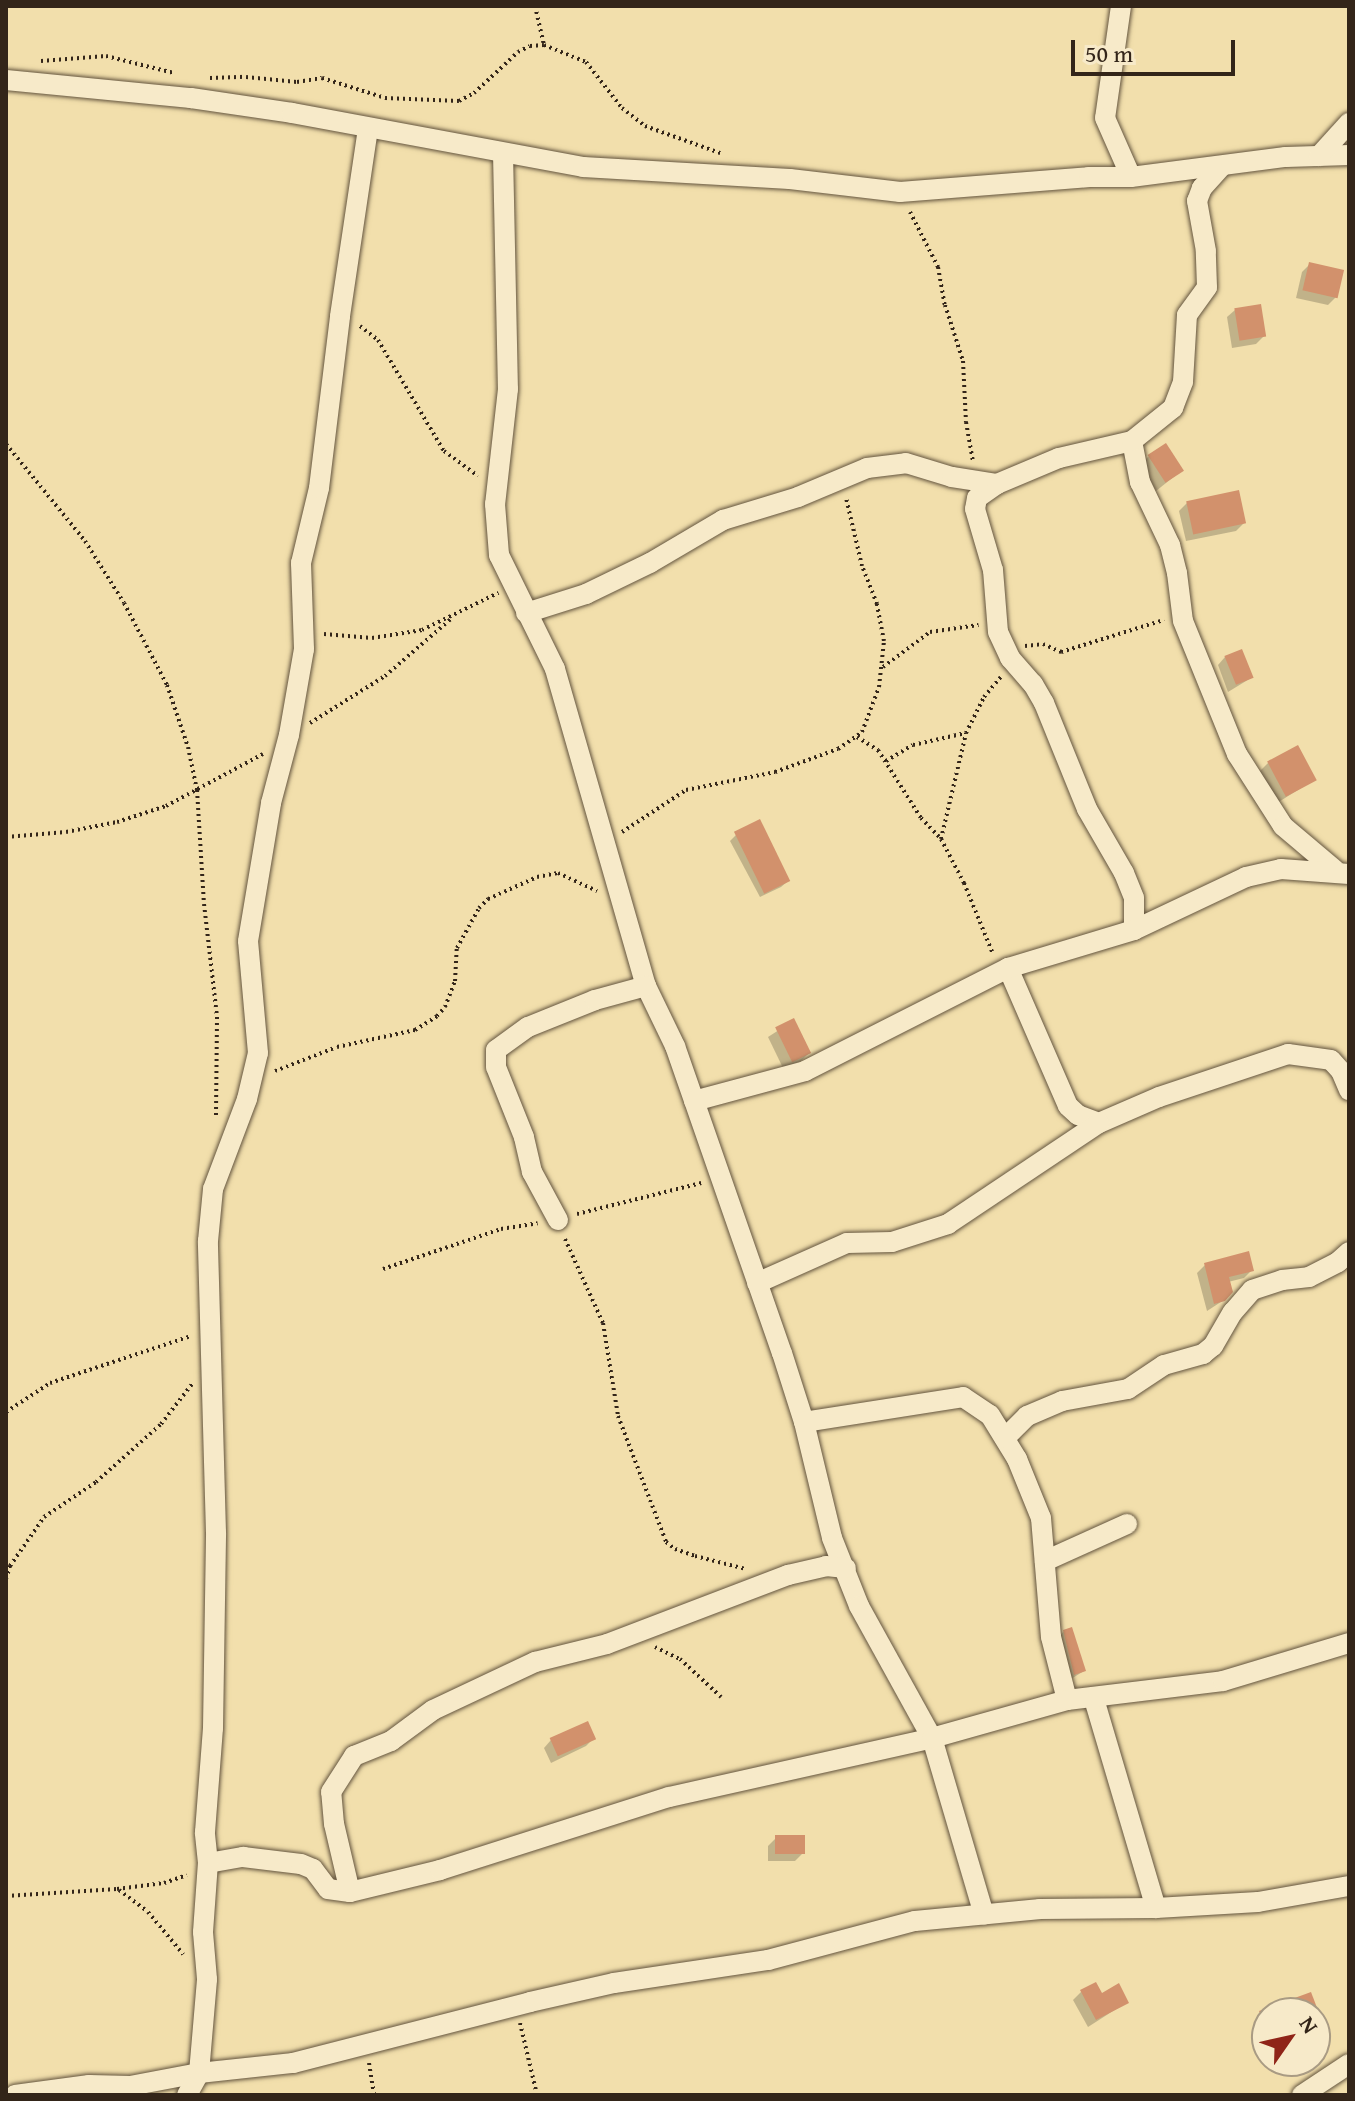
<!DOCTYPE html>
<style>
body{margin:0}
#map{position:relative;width:1355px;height:2101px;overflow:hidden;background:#f2dfac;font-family:"Gentium Book Plus",serif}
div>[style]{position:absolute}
.shadow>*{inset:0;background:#0003}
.building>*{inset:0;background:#d2916c;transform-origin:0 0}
.path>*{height:4px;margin-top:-2px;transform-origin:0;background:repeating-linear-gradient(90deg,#332519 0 2px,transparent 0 6px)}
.roads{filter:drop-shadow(0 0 2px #63543e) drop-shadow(0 0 2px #63543e)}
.street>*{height:20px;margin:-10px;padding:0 10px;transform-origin:10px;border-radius:10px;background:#f7eac9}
span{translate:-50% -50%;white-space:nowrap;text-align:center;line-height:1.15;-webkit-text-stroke:6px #f7eac9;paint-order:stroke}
.frame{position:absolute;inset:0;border:8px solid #332519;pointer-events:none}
.north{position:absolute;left:1251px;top:1997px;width:80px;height:80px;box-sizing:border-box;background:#f7eac9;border:2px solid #a99b83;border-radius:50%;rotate:56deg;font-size:22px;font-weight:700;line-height:32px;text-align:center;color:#332519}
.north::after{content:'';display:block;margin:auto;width:28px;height:36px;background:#8f2418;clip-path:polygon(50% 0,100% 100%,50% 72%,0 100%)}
.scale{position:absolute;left:1071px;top:40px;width:164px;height:36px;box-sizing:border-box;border:4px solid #332519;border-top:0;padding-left:10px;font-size:24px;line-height:28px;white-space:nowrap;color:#332519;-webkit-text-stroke:6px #f7eac9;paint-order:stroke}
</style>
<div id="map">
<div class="shadow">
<div style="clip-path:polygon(1310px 264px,1336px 297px,1328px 305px,1296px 298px,1302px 272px)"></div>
<div style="clip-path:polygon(1235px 310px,1264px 336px,1256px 344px,1232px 348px,1227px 317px)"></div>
<div style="clip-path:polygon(1149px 456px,1181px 471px,1156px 491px,1141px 464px)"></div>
<div style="clip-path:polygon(1187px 503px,1244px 523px,1236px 531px,1186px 541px,1179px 511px)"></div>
<div style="clip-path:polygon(1225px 657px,1251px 678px,1228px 692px,1218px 665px)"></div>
<div style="clip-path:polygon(1268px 763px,1314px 780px,1277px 803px,1260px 771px)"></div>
<div style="clip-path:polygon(736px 835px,788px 881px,781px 887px,760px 897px,730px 841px)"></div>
<div style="clip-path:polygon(793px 1021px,809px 1053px,801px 1061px,783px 1068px,768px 1037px)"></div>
<div style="clip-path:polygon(1205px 1265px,1252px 1270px,1244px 1278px,1228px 1282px,1224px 1300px,1207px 1311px,1197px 1273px)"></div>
<div style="clip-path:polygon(1064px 1631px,1084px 1671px,1066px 1682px,1057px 1639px)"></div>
<div style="clip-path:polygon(594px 1738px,586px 1746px,551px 1763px,544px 1748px,551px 1740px)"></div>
<div style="clip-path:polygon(776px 1838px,803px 1853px,795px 1861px,768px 1861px,768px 1846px)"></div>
<div style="clip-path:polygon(1081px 1992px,1101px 1995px,1127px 2002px,1088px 2027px,1073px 2000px)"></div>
<div style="clip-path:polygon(1310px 1995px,1324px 2033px,1315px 2041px,1315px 2013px)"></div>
</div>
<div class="building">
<div style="left:1309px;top:262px;width:36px;height:29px;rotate:13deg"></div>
<div style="left:1261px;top:304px;width:33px;height:27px;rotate:81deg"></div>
<div style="left:1166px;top:443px;width:33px;height:22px;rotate:57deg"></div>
<div style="left:1239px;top:490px;width:34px;height:54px;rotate:78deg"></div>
<div style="left:1242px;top:649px;width:31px;height:19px;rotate:68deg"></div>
<div style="left:1298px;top:745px;width:40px;height:35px;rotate:62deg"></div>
<div style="left:760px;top:819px;width:69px;height:29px;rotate:64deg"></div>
<div style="left:794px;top:1018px;width:39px;height:21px;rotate:64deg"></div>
<div style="clip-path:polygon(1249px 1251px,1254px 1271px,1229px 1277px,1233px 1292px,1225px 1301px,1214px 1304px,1204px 1263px)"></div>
<div style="clip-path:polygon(1072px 1627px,1086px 1671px,1074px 1675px,1063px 1630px)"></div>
<div style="left:588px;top:1721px;width:20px;height:42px;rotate:66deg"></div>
<div style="left:805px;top:1835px;width:19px;height:30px;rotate:90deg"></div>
<div style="clip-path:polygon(1096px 1982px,1102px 1993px,1119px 1983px,1129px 2003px,1096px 2020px,1080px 1990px)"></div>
<div style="clip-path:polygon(1311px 1992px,1319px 2013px,1260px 2013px,1259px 2011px)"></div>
</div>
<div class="path">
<div style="left:535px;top:6px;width:40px;rotate:77deg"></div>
<div style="left:41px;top:61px;width:65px;rotate:-4.4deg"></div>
<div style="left:106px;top:56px;width:70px;rotate:14deg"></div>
<div style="left:210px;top:78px;width:36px;rotate:-2deg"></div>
<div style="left:246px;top:77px;width:51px;rotate:5.6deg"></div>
<div style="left:297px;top:82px;width:25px;rotate:-9deg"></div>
<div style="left:322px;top:78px;width:66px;rotate:17.6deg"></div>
<div style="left:385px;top:98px;width:74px;rotate:2.3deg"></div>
<div style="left:459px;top:101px;width:17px;rotate:-28deg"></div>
<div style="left:474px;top:93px;width:60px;rotate:-43deg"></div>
<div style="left:518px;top:52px;width:13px;rotate:-27deg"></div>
<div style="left:530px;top:46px;width:14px;rotate:-4deg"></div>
<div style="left:544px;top:45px;width:45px;rotate:22deg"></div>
<div style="left:586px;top:62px;width:58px;rotate:52deg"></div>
<div style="left:622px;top:108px;width:29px;rotate:38deg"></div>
<div style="left:645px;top:126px;width:80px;rotate:19.8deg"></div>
<div style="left:910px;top:212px;width:62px;rotate:63deg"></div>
<div style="left:938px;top:267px;width:39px;rotate:80deg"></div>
<div style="left:945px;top:305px;width:59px;rotate:72.2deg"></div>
<div style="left:963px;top:361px;width:61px;rotate:87.2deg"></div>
<div style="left:966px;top:422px;width:39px;rotate:80deg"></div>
<div style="left:360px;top:326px;width:23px;rotate:38deg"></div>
<div style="left:378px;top:340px;width:129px;rotate:59.3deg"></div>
<div style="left:444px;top:451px;width:42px;rotate:36.3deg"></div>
<div style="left:6px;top:444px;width:125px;rotate:50.8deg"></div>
<div style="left:85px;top:541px;width:73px;rotate:57.8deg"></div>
<div style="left:124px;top:603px;width:93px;rotate:62.3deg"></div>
<div style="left:167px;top:685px;width:65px;rotate:71.3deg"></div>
<div style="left:188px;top:747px;width:44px;rotate:78.2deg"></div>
<div style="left:197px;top:790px;width:114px;rotate:86.5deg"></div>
<div style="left:204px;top:904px;width:114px;rotate:83.4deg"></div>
<div style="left:217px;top:1017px;width:101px;rotate:90.6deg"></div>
<div style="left:324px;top:634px;width:48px;rotate:4.8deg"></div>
<div style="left:372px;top:638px;width:51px;rotate:-9.1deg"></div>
<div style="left:422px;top:630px;width:85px;rotate:-26deg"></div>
<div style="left:1025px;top:646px;width:18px;rotate:-6deg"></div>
<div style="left:1043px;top:644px;width:20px;rotate:24deg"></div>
<div style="left:1061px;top:652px;width:108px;rotate:-17.3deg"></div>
<div style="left:883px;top:667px;width:59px;rotate:-36.7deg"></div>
<div style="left:930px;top:632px;width:49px;rotate:-8.3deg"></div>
<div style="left:310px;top:723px;width:89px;rotate:-32.1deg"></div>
<div style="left:385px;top:676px;width:89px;rotate:-40.9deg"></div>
<div style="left:857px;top:737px;width:25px;rotate:32deg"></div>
<div style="left:878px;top:750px;width:80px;rotate:57.7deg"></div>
<div style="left:921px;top:818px;width:29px;rotate:46deg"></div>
<div style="left:941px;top:839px;width:50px;rotate:62.4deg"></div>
<div style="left:964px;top:883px;width:77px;rotate:67.8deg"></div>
<div style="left:886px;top:761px;width:31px;rotate:-31deg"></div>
<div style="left:913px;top:745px;width:54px;rotate:-12.8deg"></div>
<div style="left:622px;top:832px;width:77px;rotate:-33.3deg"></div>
<div style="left:686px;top:790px;width:91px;rotate:-11.4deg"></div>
<div style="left:775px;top:772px;width:67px;rotate:-20.1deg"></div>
<div style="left:838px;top:749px;width:29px;rotate:-35deg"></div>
<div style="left:862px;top:732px;width:48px;rotate:-69.3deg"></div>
<div style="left:879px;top:687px;width:46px;rotate:-83.8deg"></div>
<div style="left:884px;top:641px;width:38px;rotate:-101deg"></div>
<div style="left:877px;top:604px;width:41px;rotate:-111.5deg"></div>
<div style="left:862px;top:566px;width:70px;rotate:-103.2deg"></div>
<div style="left:6px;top:837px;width:60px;rotate:-4.8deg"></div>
<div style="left:66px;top:832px;width:52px;rotate:-11.1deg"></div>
<div style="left:117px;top:822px;width:52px;rotate:-18.1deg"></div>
<div style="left:166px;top:806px;width:110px;rotate:-28.2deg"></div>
<div style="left:941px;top:839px;width:109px;rotate:-76.7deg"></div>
<div style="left:966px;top:733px;width:40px;rotate:-63.4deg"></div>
<div style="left:984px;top:697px;width:26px;rotate:-50deg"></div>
<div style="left:275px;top:1071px;width:66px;rotate:-21.2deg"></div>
<div style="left:337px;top:1047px;width:80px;rotate:-12.3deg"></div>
<div style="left:415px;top:1030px;width:26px;rotate:-32deg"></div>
<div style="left:437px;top:1016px;width:12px;rotate:-48deg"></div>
<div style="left:445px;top:1007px;width:28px;rotate:-69deg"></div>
<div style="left:455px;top:981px;width:33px;rotate:-87deg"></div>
<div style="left:457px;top:948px;width:46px;rotate:-61.2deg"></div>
<div style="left:479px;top:908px;width:13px;rotate:-45deg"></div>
<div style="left:488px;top:899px;width:54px;rotate:-24.2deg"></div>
<div style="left:537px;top:877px;width:21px;rotate:-11deg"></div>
<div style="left:558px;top:873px;width:43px;rotate:24.8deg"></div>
<div style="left:577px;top:1214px;width:128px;rotate:-14deg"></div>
<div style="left:565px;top:1239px;width:92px;rotate:65.7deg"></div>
<div style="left:603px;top:1323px;width:94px;rotate:80.8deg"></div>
<div style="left:618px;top:1416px;width:135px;rotate:69.1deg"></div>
<div style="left:666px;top:1542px;width:11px;rotate:38deg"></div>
<div style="left:675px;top:1549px;width:21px;rotate:19deg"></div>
<div style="left:695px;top:1556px;width:53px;rotate:14.3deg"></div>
<div style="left:383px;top:1269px;width:125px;rotate:-18.7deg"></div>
<div style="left:501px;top:1229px;width:37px;rotate:-9deg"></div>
<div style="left:6px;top:1412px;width:53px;rotate:-33.4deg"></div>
<div style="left:50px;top:1383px;width:149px;rotate:-18.4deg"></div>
<div style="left:6px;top:1579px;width:14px;rotate:-73deg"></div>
<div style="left:10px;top:1566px;width:60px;rotate:-55.2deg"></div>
<div style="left:44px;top:1517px;width:63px;rotate:-33.9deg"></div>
<div style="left:96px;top:1482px;width:87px;rotate:-41.7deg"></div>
<div style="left:161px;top:1424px;width:51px;rotate:-52.2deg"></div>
<div style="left:655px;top:1647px;width:28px;rotate:26deg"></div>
<div style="left:680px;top:1659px;width:56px;rotate:42.8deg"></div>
<div style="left:119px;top:1890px;width:36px;rotate:37deg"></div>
<div style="left:148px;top:1912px;width:55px;rotate:50.2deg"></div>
<div style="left:6px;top:1896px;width:111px;rotate:-3.6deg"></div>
<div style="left:117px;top:1889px;width:47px;rotate:-7.3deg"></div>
<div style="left:164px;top:1883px;width:24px;rotate:-19deg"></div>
<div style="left:520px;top:2023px;width:74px;rotate:76.7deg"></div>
<div style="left:369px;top:2063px;width:32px;rotate:81deg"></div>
</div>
<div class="roads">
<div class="street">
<div style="left:1121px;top:6px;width:113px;rotate:98.1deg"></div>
<div style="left:1105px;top:118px;width:64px;rotate:66.2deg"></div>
<div style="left:6px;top:80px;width:186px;rotate:5.6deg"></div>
<div style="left:191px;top:98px;width:102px;rotate:8.4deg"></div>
<div style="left:292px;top:113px;width:296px;rotate:10.5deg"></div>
<div style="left:583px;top:167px;width:207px;rotate:3.3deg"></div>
<div style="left:790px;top:179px;width:111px;rotate:6.7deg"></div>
<div style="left:900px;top:192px;width:190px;rotate:-4.5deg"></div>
<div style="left:1089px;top:177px;width:42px"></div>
<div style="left:1131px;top:177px;width:156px;rotate:-7.4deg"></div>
<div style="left:1286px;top:157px;width:63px;rotate:-1.8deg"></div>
<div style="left:503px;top:153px;width:236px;rotate:88.8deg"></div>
<div style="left:508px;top:389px;width:116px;rotate:96.4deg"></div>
<div style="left:495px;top:504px;width:51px;rotate:85.5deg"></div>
<div style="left:499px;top:555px;width:127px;rotate:63.8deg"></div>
<div style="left:555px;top:669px;width:330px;rotate:74deg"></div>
<div style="left:646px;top:986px;width:67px;rotate:64.2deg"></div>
<div style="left:675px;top:1046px;width:325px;rotate:70.8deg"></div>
<div style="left:782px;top:1353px;width:72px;rotate:72.3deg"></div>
<div style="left:804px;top:1422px;width:119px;rotate:76.4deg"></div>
<div style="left:832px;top:1538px;width:73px;rotate:68.3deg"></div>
<div style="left:859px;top:1606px;width:151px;rotate:61.1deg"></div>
<div style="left:932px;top:1738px;width:184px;rotate:73.6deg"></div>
<div style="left:1319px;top:156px;width:45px;rotate:-47.7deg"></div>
<div style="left:1132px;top:441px;width:42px;rotate:79deg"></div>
<div style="left:1140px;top:482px;width:70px;rotate:64.5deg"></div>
<div style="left:1170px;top:545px;width:29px;rotate:76deg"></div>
<div style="left:1177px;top:573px;width:48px;rotate:82.9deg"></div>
<div style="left:1183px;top:621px;width:144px;rotate:67.9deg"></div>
<div style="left:1237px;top:754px;width:85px;rotate:57.4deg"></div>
<div style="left:1283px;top:826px;width:68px;rotate:40.2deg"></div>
<div style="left:997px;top:484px;width:24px;rotate:145deg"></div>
<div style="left:977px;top:498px;width:11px;rotate:100deg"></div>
<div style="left:975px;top:509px;width:64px;rotate:73.6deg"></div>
<div style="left:993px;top:570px;width:62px;rotate:85.4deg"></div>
<div style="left:998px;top:632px;width:29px;rotate:65deg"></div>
<div style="left:1010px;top:658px;width:35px;rotate:49deg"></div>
<div style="left:1033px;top:684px;width:22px;rotate:60deg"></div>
<div style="left:1044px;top:703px;width:114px;rotate:67.9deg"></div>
<div style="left:1087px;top:809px;width:74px;rotate:60deg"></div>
<div style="left:1124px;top:873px;width:27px;rotate:68deg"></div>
<div style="left:1134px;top:898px;width:32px;rotate:90deg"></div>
<div style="left:526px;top:613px;width:63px;rotate:-17.6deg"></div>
<div style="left:586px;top:594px;width:71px;rotate:-25.8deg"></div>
<div style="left:650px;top:563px;width:85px;rotate:-30.5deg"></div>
<div style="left:723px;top:520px;width:78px;rotate:-17deg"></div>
<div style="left:798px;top:497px;width:75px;rotate:-22.8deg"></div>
<div style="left:867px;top:468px;width:39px;rotate:-7deg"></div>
<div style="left:906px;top:463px;width:48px;rotate:16.9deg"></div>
<div style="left:952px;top:477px;width:46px;rotate:8.8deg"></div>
<div style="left:997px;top:484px;width:67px;rotate:-22.8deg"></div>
<div style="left:1059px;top:458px;width:75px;rotate:-13.1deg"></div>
<div style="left:1132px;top:441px;width:53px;rotate:-38.8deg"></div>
<div style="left:1173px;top:408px;width:28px;rotate:-69deg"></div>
<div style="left:1183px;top:382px;width:67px;rotate:-86.6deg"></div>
<div style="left:1187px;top:315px;width:34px;rotate:-54deg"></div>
<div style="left:1207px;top:287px;width:36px;rotate:-92deg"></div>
<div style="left:1206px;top:251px;width:51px;rotate:-100.2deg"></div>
<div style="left:1197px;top:201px;width:14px;rotate:-69deg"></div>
<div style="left:1202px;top:188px;width:28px;rotate:-48deg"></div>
<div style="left:1008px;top:968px;width:150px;rotate:66.5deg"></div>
<div style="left:1068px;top:1106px;width:13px;rotate:42deg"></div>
<div style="left:1078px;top:1115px;width:22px;rotate:21deg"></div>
<div style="left:1099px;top:1123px;width:65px;rotate:-23.4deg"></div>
<div style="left:1159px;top:1097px;width:136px;rotate:-18.4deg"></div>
<div style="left:1288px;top:1054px;width:43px;rotate:7.9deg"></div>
<div style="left:1331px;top:1060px;width:15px;rotate:48deg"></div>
<div style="left:1341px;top:1071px;width:21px;rotate:67deg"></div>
<div style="left:694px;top:1101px;width:115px;rotate:-15.1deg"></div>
<div style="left:805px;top:1071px;width:228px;rotate:-26.9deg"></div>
<div style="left:1008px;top:968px;width:132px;rotate:-16.8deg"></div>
<div style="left:1134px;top:930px;width:124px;rotate:-25.3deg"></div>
<div style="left:1246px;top:877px;width:36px;rotate:-13deg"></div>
<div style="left:1281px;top:869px;width:68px;rotate:4.2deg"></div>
<div style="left:558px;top:1220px;width:55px;rotate:-118.4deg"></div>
<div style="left:532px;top:1172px;width:36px;rotate:-103deg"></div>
<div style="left:524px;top:1137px;width:75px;rotate:-111.8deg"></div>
<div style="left:496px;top:1067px;width:17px;rotate:-90deg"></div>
<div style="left:496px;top:1050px;width:39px;rotate:-36deg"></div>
<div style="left:528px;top:1027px;width:72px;rotate:-21.9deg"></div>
<div style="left:595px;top:1000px;width:53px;rotate:-15.4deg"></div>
<div style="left:757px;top:1283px;width:98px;rotate:-24deg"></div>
<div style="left:847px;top:1243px;width:45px;rotate:-1.3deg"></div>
<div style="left:892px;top:1242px;width:59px;rotate:-17.8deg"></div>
<div style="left:948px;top:1224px;width:182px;rotate:-33.8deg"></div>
<div style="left:804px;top:1422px;width:161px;rotate:-8.9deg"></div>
<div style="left:963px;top:1397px;width:32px;rotate:34deg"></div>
<div style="left:990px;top:1415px;width:52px;rotate:58.5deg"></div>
<div style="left:1017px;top:1459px;width:64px;rotate:67.9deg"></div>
<div style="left:1041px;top:1518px;width:119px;rotate:85.2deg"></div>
<div style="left:1051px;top:1637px;width:65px;rotate:75.7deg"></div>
<div style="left:1005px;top:1438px;width:31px;rotate:-45deg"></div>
<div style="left:1027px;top:1416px;width:38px;rotate:-23deg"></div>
<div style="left:1062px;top:1401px;width:67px;rotate:-10.3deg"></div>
<div style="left:1128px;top:1389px;width:43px;rotate:-33.7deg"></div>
<div style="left:1164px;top:1365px;width:41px;rotate:-15.8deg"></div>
<div style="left:1203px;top:1354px;width:13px;rotate:-39deg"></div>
<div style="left:1213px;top:1346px;width:39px;rotate:-60deg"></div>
<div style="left:1233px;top:1312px;width:29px;rotate:-49deg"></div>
<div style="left:1252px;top:1290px;width:32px;rotate:-18deg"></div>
<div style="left:1282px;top:1280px;width:27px;rotate:-6deg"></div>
<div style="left:1309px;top:1277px;width:33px;rotate:-27deg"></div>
<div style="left:1338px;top:1262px;width:15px;rotate:-42deg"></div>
<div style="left:1045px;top:1561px;width:90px;rotate:-24.3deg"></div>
<div style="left:1094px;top:1699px;width:218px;rotate:73.5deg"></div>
<div style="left:208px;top:1863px;width:36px;rotate:-10deg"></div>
<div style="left:243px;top:1857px;width:58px;rotate:6.9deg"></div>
<div style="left:301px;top:1864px;width:13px;rotate:23deg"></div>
<div style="left:313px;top:1869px;width:25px;rotate:53deg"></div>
<div style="left:328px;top:1889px;width:22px;rotate:8deg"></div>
<div style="left:350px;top:1892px;width:93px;rotate:-13.7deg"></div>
<div style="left:440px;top:1870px;width:240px;rotate:-17.7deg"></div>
<div style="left:669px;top:1797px;width:270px;rotate:-12.6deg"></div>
<div style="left:932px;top:1738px;width:140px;rotate:-15.7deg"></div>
<div style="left:1067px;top:1700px;width:157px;rotate:-6.9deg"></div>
<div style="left:1223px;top:1681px;width:132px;rotate:-16.8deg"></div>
<div style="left:350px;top:1892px;width:70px;rotate:-103.2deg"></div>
<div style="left:334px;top:1824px;width:32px;rotate:-95deg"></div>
<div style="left:331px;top:1792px;width:43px;rotate:-57.4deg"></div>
<div style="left:354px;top:1756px;width:40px;rotate:-22deg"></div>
<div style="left:391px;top:1741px;width:52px;rotate:-36.4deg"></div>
<div style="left:433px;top:1710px;width:113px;rotate:-25.2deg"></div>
<div style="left:535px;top:1662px;width:74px;rotate:-14deg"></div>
<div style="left:607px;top:1644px;width:194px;rotate:-20.9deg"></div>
<div style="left:788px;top:1575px;width:39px;rotate:-13deg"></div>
<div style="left:826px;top:1566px;width:20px;rotate:6deg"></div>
<div style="left:15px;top:2095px;width:75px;rotate:-7.7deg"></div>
<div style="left:89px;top:2085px;width:41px;rotate:1.4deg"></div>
<div style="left:130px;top:2086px;width:70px;rotate:-10.7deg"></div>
<div style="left:199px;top:2073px;width:95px;rotate:-6.1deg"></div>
<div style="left:293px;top:2063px;width:245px;rotate:-14.4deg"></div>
<div style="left:530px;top:2002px;width:86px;rotate:-12.7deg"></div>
<div style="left:614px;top:1983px;width:156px;rotate:-8.5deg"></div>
<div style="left:768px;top:1960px;width:152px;rotate:-14.9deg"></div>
<div style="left:915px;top:1921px;width:126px;rotate:-5.5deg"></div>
<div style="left:1040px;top:1909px;width:116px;rotate:-0.5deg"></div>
<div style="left:1156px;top:1908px;width:102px;rotate:-3.4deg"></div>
<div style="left:1258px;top:1902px;width:92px;rotate:-10deg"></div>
<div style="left:187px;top:2095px;width:25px;rotate:-61deg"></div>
<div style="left:199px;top:2073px;width:94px;rotate:-85.1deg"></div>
<div style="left:207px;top:1979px;width:47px;rotate:-94.9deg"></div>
<div style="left:203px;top:1932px;width:69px;rotate:-85.9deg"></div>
<div style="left:208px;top:1863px;width:31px;rotate:-96deg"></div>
<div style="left:205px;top:1832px;width:104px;rotate:-85.6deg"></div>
<div style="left:213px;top:1728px;width:195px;rotate:-89.1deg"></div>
<div style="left:216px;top:1533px;width:292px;rotate:-91.6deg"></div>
<div style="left:208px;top:1241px;width:52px;rotate:-84.5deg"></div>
<div style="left:213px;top:1189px;width:96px;rotate:-69.3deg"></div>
<div style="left:247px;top:1099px;width:47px;rotate:-76.6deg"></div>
<div style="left:258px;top:1053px;width:112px;rotate:-95.1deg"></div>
<div style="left:248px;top:941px;width:140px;rotate:-80.5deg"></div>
<div style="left:271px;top:803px;width:70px;rotate:-75.2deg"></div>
<div style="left:289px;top:735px;width:87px;rotate:-80.1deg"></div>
<div style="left:304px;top:649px;width:86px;rotate:-92deg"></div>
<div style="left:301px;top:563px;width:77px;rotate:-76.5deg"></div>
<div style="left:319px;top:488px;width:173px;rotate:-83deg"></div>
<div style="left:340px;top:316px;width:189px;rotate:-81.5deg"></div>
<div style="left:1302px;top:2095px;width:56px;rotate:-33.4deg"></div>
</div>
</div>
<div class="frame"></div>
<div class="north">N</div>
<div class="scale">50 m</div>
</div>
